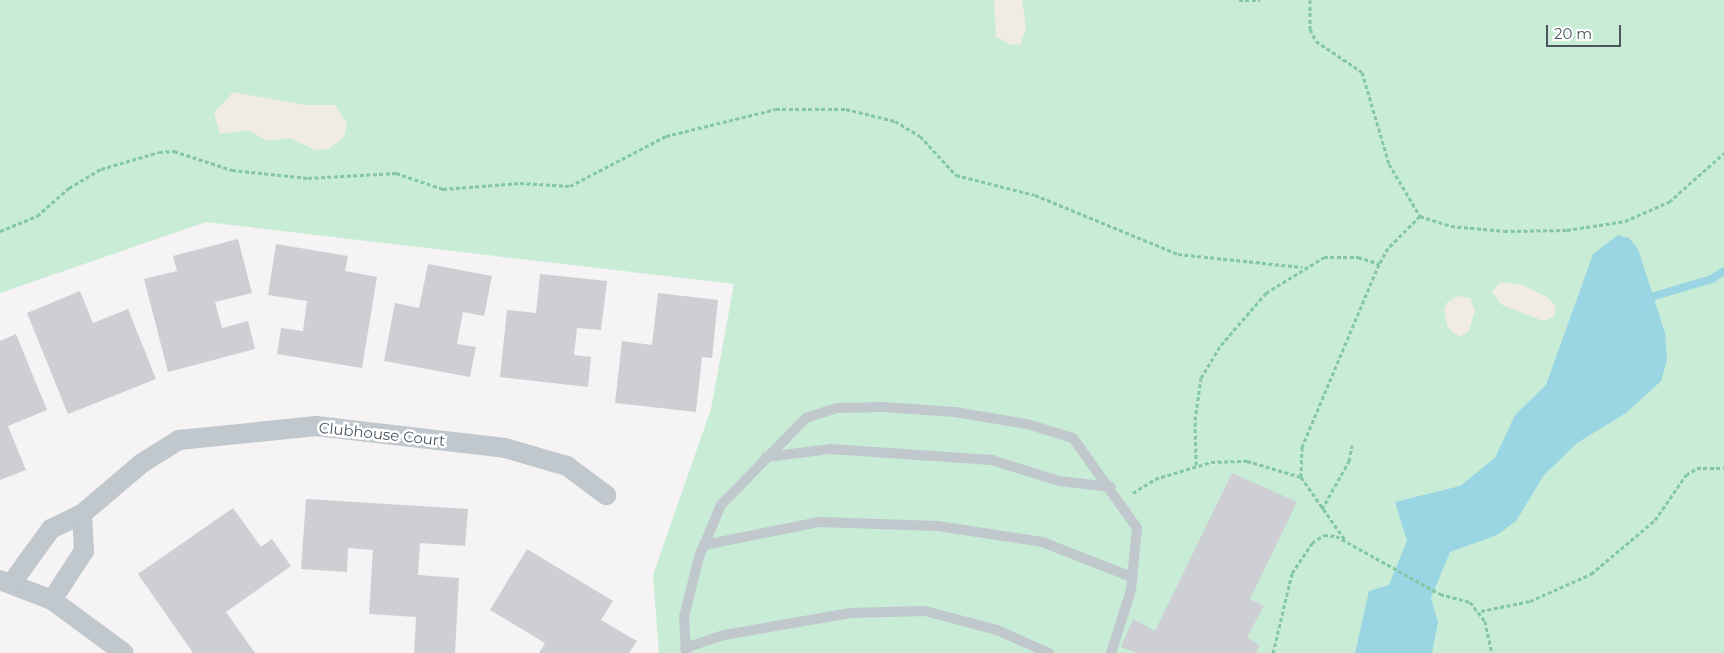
<!DOCTYPE html>
<style>
body{margin:0}
#map{position:relative;width:1724px;height:653px;overflow:hidden;background:#f5f3f3;font-family:Montserrat,sans-serif}
div>[style]{position:absolute}
.green>*{inset:0;background:#c8ecd5}
.sand>*{inset:0;background:#f0ece3}
.water>*{inset:0;background:#9ad5e4}
.stream>*{height:8px;margin:-4px;padding:0 4px;transform-origin:4px;border-radius:4px;background:#9ad5e4}
.building>*{inset:0;background:#cdcfd4}
.path>*{height:3px;margin-top:-1.5px;transform-origin:0;background:repeating-linear-gradient(90deg,#83c7a4 0 4px,transparent 0 6.5px)}
.service>*{height:10px;margin:-5px;padding:0 5px;transform-origin:5px;border-radius:5px;background:#c0c7cd}
.minor>*{height:20px;margin:-10px;padding:0 10px;transform-origin:10px;border-radius:10px;background:#c0c7cd}
span{translate:-50% -50%;white-space:nowrap;text-align:center;line-height:1.15;-webkit-text-stroke:5px #fff;paint-order:stroke}
.street-label{font-size:15px;color:#4c565e}
.scale{position:absolute;left:1546px;top:25px;width:75px;height:22px;box-sizing:border-box;border:2px solid #4c565e;border-top:0;padding-left:6px;font-size:15px;line-height:18px;white-space:nowrap;color:#4c565e;-webkit-text-stroke:4px #fff;paint-order:stroke}
</style>
<div id="map">
<div class="green">
<div style="clip-path:polygon(0 0,1724px 0,1724px 653px,659px 653px,653px 575px,711px 409px,734px 284px,206px 222px,0 293px)"></div>
</div>
<div class="sand">
<div style="clip-path:polygon(994px 0,1022px 0,1026px 27px,1021px 44px,1011px 45px,996px 37px)"></div>
<div style="clip-path:polygon(233px 92px,305px 105px,335px 105px,347px 124px,344px 137px,329px 149px,314px 150px,291px 138px,267px 141px,248px 130px,220px 134px,214px 113px)"></div>
<div style="clip-path:polygon(1501px 282px,1523px 285px,1547px 297px,1556px 306px,1554px 317px,1543px 321px,1502px 305px,1492px 291px)"></div>
<div style="clip-path:polygon(1457px 296px,1470px 298px,1475px 310px,1469px 331px,1459px 337px,1448px 328px,1444px 311px,1447px 302px)"></div>
</div>
<div class="water">
<div style="clip-path:polygon(1618px 235px,1629px 238px,1638px 249px,1665px 333px,1667px 360px,1661px 381px,1626px 413px,1577px 443px,1544px 475px,1516px 521px,1497px 535px,1450px 552px,1431px 598px,1438px 622px,1432px 653px,1355px 653px,1369px 591px,1389px 585px,1407px 541px,1395px 502px,1460px 486px,1495px 458px,1515px 415px,1546px 385px,1593px 254px)"></div>
</div>
<div class="stream">
<div style="left:1644px;top:305px;width:11px;rotate:-49deg"></div>
<div style="left:1651px;top:297px;width:64px;rotate:-16.4deg"></div>
<div style="left:1712px;top:279px;width:14px;rotate:-34deg"></div>
</div>
<div class="building">
<div style="clip-path:polygon(238px 239px,252px 293px,215px 302px,222px 328px,248px 321px,255px 349px,168px 372px,144px 279px,177px 271px,173px 256px)"></div>
<div style="clip-path:polygon(276px 244px,348px 256px,345px 271px,377px 277px,362px 368px,277px 354px,281px 328px,303px 331px,307px 301px,268px 295px)"></div>
<div style="clip-path:polygon(428px 264px,492px 276px,484px 316px,463px 312px,457px 344px,476px 347px,470px 377px,384px 361px,395px 303px,419px 308px)"></div>
<div style="clip-path:polygon(540px 274px,607px 281px,601px 330px,577px 328px,574px 355px,591px 357px,588px 387px,500px 377px,507px 310px,536px 313px)"></div>
<div style="clip-path:polygon(80px 291px,93px 323px,128px 309px,156px 379px,68px 414px,27px 313px)"></div>
<div style="clip-path:polygon(658px 293px,718px 300px,712px 358px,702px 357px,696px 412px,615px 403px,622px 341px,652px 345px)"></div>
<div style="clip-path:polygon(16px 334px,47px 410px,8px 426px,26px 470px,0 480px,0 341px)"></div>
<div style="clip-path:polygon(1232px 473px,1297px 502px,1250px 599px,1264px 606px,1247px 637px,1260px 645px,1256px 653px,1137px 653px,1121px 647px,1133px 619px,1155px 631px)"></div>
<div style="clip-path:polygon(306px 499px,468px 509px,465px 546px,420px 543px,418px 575px,459px 578px,455px 653px,414px 653px,416px 617px,369px 614px,373px 550px,348px 548px,347px 572px,301px 569px)"></div>
<div style="clip-path:polygon(233px 508px,261px 547px,272px 539px,291px 566px,226px 612px,255px 653px,193px 653px,138px 574px)"></div>
<div style="clip-path:polygon(527px 549px,613px 601px,601px 620px,637px 641px,629px 653px,539px 653px,545px 643px,490px 610px)"></div>
</div>
<div class="path">
<div style="left:1239px;top:0;width:21px"></div>
<div style="left:1310px;top:0;width:29px;rotate:90deg"></div>
<div style="left:1310px;top:29px;width:13px;rotate:63deg"></div>
<div style="left:1316px;top:41px;width:55px;rotate:34deg"></div>
<div style="left:1362px;top:72px;width:96px;rotate:73.6deg"></div>
<div style="left:1389px;top:164px;width:61px;rotate:59.2deg"></div>
<div style="left:1420px;top:216px;width:45px;rotate:135deg"></div>
<div style="left:1388px;top:248px;width:18px;rotate:119deg"></div>
<div style="left:1379px;top:264px;width:199px;rotate:112.8deg"></div>
<div style="left:1302px;top:447px;width:30px;rotate:92deg"></div>
<div style="left:1301px;top:477px;width:78px;rotate:54.9deg"></div>
<div style="left:1420px;top:216px;width:33px;rotate:18deg"></div>
<div style="left:1451px;top:226px;width:53px;rotate:5.4deg"></div>
<div style="left:1504px;top:231px;width:63px;rotate:-0.9deg"></div>
<div style="left:1567px;top:230px;width:59px;rotate:-8.8deg"></div>
<div style="left:1625px;top:221px;width:48px;rotate:-23.4deg"></div>
<div style="left:1669px;top:202px;width:74px;rotate:-41.7deg"></div>
<div style="left:0;top:231px;width:40px;rotate:-22deg"></div>
<div style="left:37px;top:216px;width:43px;rotate:-41.2deg"></div>
<div style="left:69px;top:188px;width:37px;rotate:-31deg"></div>
<div style="left:101px;top:169px;width:60px;rotate:-16.3deg"></div>
<div style="left:159px;top:152px;width:15px;rotate:-4deg"></div>
<div style="left:174px;top:151px;width:61px;rotate:18.1deg"></div>
<div style="left:232px;top:170px;width:76px;rotate:6deg"></div>
<div style="left:308px;top:178px;width:88px;rotate:-3.3deg"></div>
<div style="left:396px;top:173px;width:50px;rotate:18.8deg"></div>
<div style="left:443px;top:189px;width:77px;rotate:-4.5deg"></div>
<div style="left:520px;top:183px;width:50px;rotate:3.4deg"></div>
<div style="left:570px;top:186px;width:108px;rotate:-27.5deg"></div>
<div style="left:666px;top:136px;width:113px;rotate:-13.8deg"></div>
<div style="left:776px;top:109px;width:70px"></div>
<div style="left:846px;top:109px;width:50px;rotate:13.8deg"></div>
<div style="left:895px;top:121px;width:29px;rotate:31deg"></div>
<div style="left:920px;top:136px;width:53px;rotate:47.3deg"></div>
<div style="left:956px;top:175px;width:81px;rotate:14.2deg"></div>
<div style="left:1035px;top:195px;width:155px;rotate:22.4deg"></div>
<div style="left:1178px;top:254px;width:125px;rotate:6deg"></div>
<div style="left:1196px;top:465px;width:45px;rotate:-91.3deg"></div>
<div style="left:1195px;top:420px;width:42px;rotate:-81.9deg"></div>
<div style="left:1201px;top:378px;width:39px;rotate:-59deg"></div>
<div style="left:1221px;top:345px;width:69px;rotate:-49.1deg"></div>
<div style="left:1266px;top:293px;width:68px;rotate:-31.8deg"></div>
<div style="left:1324px;top:257px;width:34px"></div>
<div style="left:1358px;top:257px;width:22px;rotate:18deg"></div>
<div style="left:1133px;top:493px;width:26px;rotate:-32deg"></div>
<div style="left:1155px;top:479px;width:59px;rotate:-16.9deg"></div>
<div style="left:1211px;top:462px;width:36px;rotate:-2deg"></div>
<div style="left:1247px;top:461px;width:56px;rotate:16.5deg"></div>
<div style="left:1322px;top:509px;width:55px;rotate:-60.6deg"></div>
<div style="left:1349px;top:461px;width:16px;rotate:-79deg"></div>
<div style="left:1481px;top:611px;width:50px;rotate:-11.5deg"></div>
<div style="left:1530px;top:601px;width:67px;rotate:-23.9deg"></div>
<div style="left:1591px;top:574px;width:84px;rotate:-40.2deg"></div>
<div style="left:1655px;top:520px;width:55px;rotate:-55.4deg"></div>
<div style="left:1686px;top:475px;width:13px;rotate:-32deg"></div>
<div style="left:1697px;top:468px;width:27px"></div>
<div style="left:1273px;top:653px;width:82px;rotate:-76.6deg"></div>
<div style="left:1292px;top:573px;width:36px;rotate:-56deg"></div>
<div style="left:1312px;top:543px;width:14px;rotate:-34deg"></div>
<div style="left:1324px;top:535px;width:12px;rotate:5deg"></div>
<div style="left:1336px;top:536px;width:119px;rotate:29.1deg"></div>
<div style="left:1440px;top:594px;width:31px;rotate:15deg"></div>
<div style="left:1470px;top:602px;width:24px;rotate:52deg"></div>
<div style="left:1485px;top:621px;width:33px;rotate:78deg"></div>
</div>
<div class="service">
<div style="left:766px;top:457px;width:64px;rotate:-7.1deg"></div>
<div style="left:830px;top:449px;width:162px;rotate:3.9deg"></div>
<div style="left:992px;top:460px;width:70px;rotate:17.4deg"></div>
<div style="left:1059px;top:481px;width:52px;rotate:6.6deg"></div>
<div style="left:704px;top:545px;width:117px;rotate:-11.3deg"></div>
<div style="left:819px;top:522px;width:119px;rotate:1.9deg"></div>
<div style="left:938px;top:526px;width:105px;rotate:8.7deg"></div>
<div style="left:1042px;top:542px;width:97px;rotate:21.3deg"></div>
<div style="left:685px;top:648px;width:41px;rotate:-18.4deg"></div>
<div style="left:724px;top:635px;width:128px;rotate:-9.9deg"></div>
<div style="left:850px;top:613px;width:75px;rotate:-1.5deg"></div>
<div style="left:925px;top:611px;width:74px;rotate:14.8deg"></div>
<div style="left:997px;top:630px;width:57px;rotate:23.9deg"></div>
<div style="left:686px;top:653px;width:36px;rotate:-93deg"></div>
<div style="left:684px;top:617px;width:62px;rotate:-76deg"></div>
<div style="left:699px;top:557px;width:56px;rotate:-67.1deg"></div>
<div style="left:721px;top:505px;width:122px;rotate:-45.7deg"></div>
<div style="left:806px;top:418px;width:33px;rotate:-18deg"></div>
<div style="left:837px;top:408px;width:46px;rotate:-1.2deg"></div>
<div style="left:883px;top:407px;width:72px;rotate:4deg"></div>
<div style="left:955px;top:412px;width:73px;rotate:9.5deg"></div>
<div style="left:1027px;top:424px;width:48px;rotate:16.9deg"></div>
<div style="left:1073px;top:438px;width:110px;rotate:54.6deg"></div>
<div style="left:1137px;top:528px;width:62px;rotate:95.5deg"></div>
<div style="left:1131px;top:590px;width:66px;rotate:107.6deg"></div>
</div>
<div class="minor">
<div style="left:0;top:580px;width:56px;rotate:21deg"></div>
<div style="left:52px;top:600px;width:89px;rotate:36.4deg"></div>
<div style="left:11px;top:584px;width:68px;rotate:-54deg"></div>
<div style="left:51px;top:529px;width:34px;rotate:-26deg"></div>
<div style="left:82px;top:514px;width:79px;rotate:-40.4deg"></div>
<div style="left:142px;top:463px;width:44px;rotate:-31.9deg"></div>
<div style="left:179px;top:440px;width:138px;rotate:-5.8deg"></div>
<div style="left:316px;top:426px;width:190px;rotate:6.6deg"></div>
<div style="left:505px;top:448px;width:65px;rotate:16.2deg"></div>
<div style="left:567px;top:466px;width:49px;rotate:36.6deg"></div>
<div style="left:52px;top:600px;width:59px;rotate:-56.9deg"></div>
<div style="left:84px;top:551px;width:37px;rotate:-93deg"></div>
</div>
<div class="street-label">
<span style="left:382px;top:434px;rotate:6deg">Clubhouse Court</span>
</div>
<div class="scale">20 m</div>
</div>
